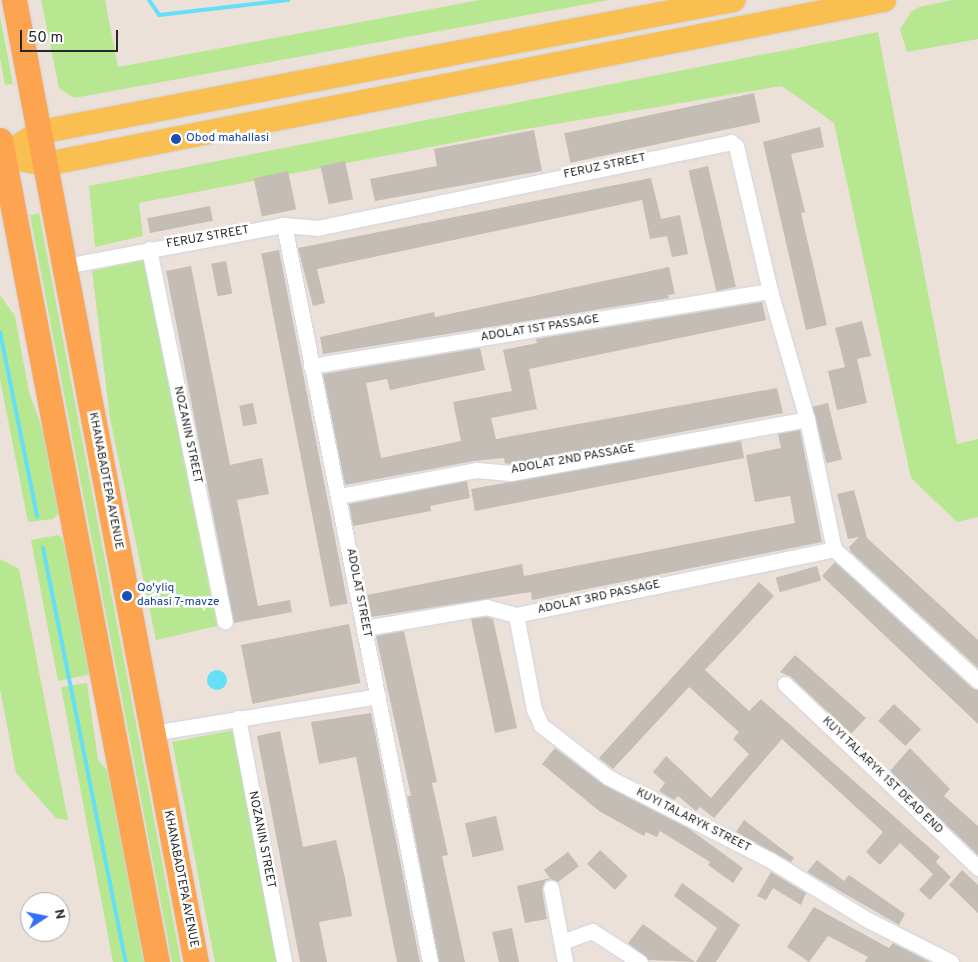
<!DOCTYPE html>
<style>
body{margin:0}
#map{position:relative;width:978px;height:962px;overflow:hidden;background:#ece1d9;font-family:Overpass,sans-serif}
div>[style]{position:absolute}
.green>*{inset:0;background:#b8e791;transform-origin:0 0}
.water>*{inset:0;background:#64dff6}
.round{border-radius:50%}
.stream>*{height:4px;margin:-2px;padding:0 2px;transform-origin:2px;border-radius:2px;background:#64dff6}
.building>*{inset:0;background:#c3bdb5;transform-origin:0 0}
.roads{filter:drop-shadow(0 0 1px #ced4e3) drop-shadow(0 0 1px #ced4e3)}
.minor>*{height:15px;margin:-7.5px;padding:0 7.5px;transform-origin:7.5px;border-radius:7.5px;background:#fff}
.primary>*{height:24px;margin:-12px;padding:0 12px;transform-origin:12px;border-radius:12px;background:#f9bf50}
.trunk>*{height:25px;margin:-12.5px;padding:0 12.5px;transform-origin:12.5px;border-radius:12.5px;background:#fca450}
.dots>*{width:14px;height:14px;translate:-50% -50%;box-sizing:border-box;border:2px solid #fff;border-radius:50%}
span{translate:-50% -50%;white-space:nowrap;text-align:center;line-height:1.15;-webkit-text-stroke:5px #fff;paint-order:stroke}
.transit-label{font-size:12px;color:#164399}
.left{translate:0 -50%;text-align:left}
.street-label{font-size:12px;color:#282828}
.north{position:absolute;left:20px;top:892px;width:50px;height:50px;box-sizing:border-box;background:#fff;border:1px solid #a9a9a9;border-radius:50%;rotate:79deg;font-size:14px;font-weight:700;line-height:20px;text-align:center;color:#282828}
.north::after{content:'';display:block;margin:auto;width:18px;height:22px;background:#326fff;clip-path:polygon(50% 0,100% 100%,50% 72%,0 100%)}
.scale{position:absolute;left:20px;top:30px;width:98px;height:22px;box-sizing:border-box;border:2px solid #282828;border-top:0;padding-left:6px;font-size:15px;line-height:18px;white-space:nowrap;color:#282828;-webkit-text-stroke:4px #fff;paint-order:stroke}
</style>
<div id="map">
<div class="green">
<div style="clip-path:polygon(41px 0,105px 0,118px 67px,480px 0,609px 0,74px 98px,59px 88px)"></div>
<div style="clip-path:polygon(952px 0,978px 0,978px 39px,907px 52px,900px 29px,911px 12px,919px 7px)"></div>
<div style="clip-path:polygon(0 16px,13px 84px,5px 85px,0 58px)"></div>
<div style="clip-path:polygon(878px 32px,957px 444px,978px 439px,978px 517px,957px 522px,911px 478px,834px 123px,782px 86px,514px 131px,139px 203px,143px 236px,95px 247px,89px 186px)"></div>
<div style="clip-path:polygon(39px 213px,126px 671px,181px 962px,172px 962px,30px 215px)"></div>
<div style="clip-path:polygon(144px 260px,217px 626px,156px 640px,110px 418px,92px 271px)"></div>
<div style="clip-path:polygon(0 295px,15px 316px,29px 392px,49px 448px,60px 512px,53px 519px,28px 522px,0 379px)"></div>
<div style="clip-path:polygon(58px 535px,67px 541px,92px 674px,58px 681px,31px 540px)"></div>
<div style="clip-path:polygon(0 559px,19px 569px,68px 820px,56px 818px,16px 773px,0 689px)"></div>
<div style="clip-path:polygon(87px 683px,98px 760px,108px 771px,145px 962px,113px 962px,61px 687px)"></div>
<div style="left:234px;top:730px;width:236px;height:63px;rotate:79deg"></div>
</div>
<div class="water">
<div class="round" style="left:207px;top:670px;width:20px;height:20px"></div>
</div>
<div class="stream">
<div style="left:149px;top:0;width:18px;rotate:56deg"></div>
<div style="left:159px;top:15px;width:130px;rotate:-6.6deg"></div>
<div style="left:0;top:332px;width:188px;rotate:78.6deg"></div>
<div style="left:43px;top:548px;width:422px;rotate:78.7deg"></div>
</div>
<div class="building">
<div style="left:754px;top:93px;width:30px;height:194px;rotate:78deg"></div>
<div style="clip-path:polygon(820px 127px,824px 147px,791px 154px,805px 212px,801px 213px,827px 325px,806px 330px,763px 142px)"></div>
<div style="clip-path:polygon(534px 130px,542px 171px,375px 201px,370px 179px,437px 166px,434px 149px)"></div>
<div style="left:345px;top:161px;width:39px;height:25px;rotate:78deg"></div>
<div style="left:708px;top:166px;width:124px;height:20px;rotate:77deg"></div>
<div style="left:288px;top:171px;width:39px;height:35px;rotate:78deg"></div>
<div style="clip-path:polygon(651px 178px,661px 219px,680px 215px,688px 254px,672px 257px,667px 236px,650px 239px,642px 200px,317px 269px,325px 303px,313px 306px,298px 248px)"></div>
<div style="left:210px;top:206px;width:15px;height:64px;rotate:79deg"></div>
<div style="left:279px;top:250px;width:360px;height:18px;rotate:79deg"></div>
<div style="left:226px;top:261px;width:33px;height:15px;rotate:79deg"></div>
<div style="clip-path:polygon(191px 266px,230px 465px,262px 458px,269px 494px,237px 500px,258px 606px,290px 600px,292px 612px,234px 623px,166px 271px)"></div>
<div style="clip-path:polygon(669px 267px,675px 294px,668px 295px,669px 298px,323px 354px,320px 337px,434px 312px,435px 317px)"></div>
<div style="clip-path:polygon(762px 302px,766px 320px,529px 369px,537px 409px,491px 418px,496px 439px,777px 388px,783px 413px,511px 464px,505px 463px,504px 458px,474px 461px,345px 485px,323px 374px,480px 348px,485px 370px,390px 390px,387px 379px,366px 383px,381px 458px,461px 441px,453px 402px,512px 391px,503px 350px,537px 343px,536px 339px)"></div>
<div style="clip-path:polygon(862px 321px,871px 356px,857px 359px,867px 403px,837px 410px,828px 371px,845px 367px,835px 328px)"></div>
<div style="left:253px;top:403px;width:21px;height:14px;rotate:79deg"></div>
<div style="left:828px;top:403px;width:58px;height:16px;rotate:76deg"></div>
<div style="clip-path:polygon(800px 430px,822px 542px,532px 600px,531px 592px,371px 617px,367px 595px,522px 564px,524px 576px,795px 523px,790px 496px,755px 502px,746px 455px,781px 448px,778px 434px)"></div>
<div style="clip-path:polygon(741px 441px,744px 458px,475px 511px,471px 489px)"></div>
<div style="clip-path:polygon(467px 481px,470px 498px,430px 506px,431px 511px,353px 526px,349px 504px)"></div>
<div style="clip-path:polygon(854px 490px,867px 538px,978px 640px,978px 668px,851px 552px,849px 547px,859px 537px,848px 539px,837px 494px)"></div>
<div style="clip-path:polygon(835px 562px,972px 688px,978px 690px,978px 724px,822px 576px)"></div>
<div style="left:817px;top:566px;width:15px;height:43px;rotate:74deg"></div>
<div style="clip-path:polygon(759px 582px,774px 596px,705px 670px,749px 711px,761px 699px,940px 857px,936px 862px,951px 877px,930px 900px,919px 890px,933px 874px,900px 843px,880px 865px,866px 852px,883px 832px,782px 739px,714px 818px,700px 807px,696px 811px,678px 796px,674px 800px,659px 791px,665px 783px,653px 772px,666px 756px,711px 798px,749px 754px,733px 739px,739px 732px,689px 687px,613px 769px,599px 758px)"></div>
<div style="clip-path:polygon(486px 617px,493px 619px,517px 728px,495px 733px,471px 619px)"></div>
<div style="left:349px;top:624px;width:60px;height:110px;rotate:79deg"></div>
<div style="clip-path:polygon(404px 631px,437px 782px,432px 783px,448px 855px,442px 856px,465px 962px,439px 962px,407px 796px,411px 796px,376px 636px)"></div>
<div style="clip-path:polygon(795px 655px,866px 718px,851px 734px,791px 677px,780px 672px)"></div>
<div style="left:894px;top:704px;width:37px;height:23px;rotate:43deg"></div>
<div style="clip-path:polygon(371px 713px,420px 962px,397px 962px,356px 757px,319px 764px,311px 722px)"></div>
<div style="clip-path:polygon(280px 731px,303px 847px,336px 840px,345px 878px,352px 916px,319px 922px,327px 962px,300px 962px,257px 736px)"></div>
<div style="clip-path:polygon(555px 748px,604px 785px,688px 828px,743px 868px,733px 883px,708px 865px,710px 862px,660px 831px,657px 837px,646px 832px,644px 836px,599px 811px,542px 764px)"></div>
<div style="clip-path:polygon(910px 748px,950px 789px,944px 796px,978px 826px,978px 855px,890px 771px)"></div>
<div style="left:496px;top:816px;width:35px;height:32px;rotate:77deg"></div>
<div style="clip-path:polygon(744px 820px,794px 858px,791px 862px,736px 832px)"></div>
<div style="left:600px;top:850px;width:38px;height:19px;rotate:43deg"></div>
<div style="clip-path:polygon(568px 852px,579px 866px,558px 882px,550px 879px,545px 881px,542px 890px,547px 919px,525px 923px,517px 886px,550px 878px,544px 870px)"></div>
<div style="clip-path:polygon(817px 860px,844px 881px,849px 875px,905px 914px,899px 925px,807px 872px)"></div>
<div style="clip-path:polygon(962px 870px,978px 885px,978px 913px,949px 885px)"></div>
<div style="clip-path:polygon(771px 872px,806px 893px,801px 905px,773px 888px,766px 900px,757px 896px)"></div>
<div style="clip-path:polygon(682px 883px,740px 925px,716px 962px,696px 962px,717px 928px,674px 896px)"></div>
<div style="clip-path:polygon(814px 907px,889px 948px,893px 943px,930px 962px,865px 962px,868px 957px,828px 936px,809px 962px,787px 947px)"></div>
<div style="clip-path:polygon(643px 924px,695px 962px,649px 960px,628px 943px)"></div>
<div style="clip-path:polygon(512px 928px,519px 962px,499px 962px,492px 932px)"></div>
</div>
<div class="roads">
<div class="minor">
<div style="left:284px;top:225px;width:751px;rotate:78.79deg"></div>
<div style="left:149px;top:249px;width:380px;rotate:78.5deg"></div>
<div style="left:65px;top:266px;width:223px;rotate:-10.6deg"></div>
<div style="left:284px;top:225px;width:33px;rotate:5deg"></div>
<div style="left:317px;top:228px;width:423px;rotate:-11.7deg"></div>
<div style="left:731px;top:142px;width:6px;rotate:39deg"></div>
<div style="left:736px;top:146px;width:149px;rotate:76.8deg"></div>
<div style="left:770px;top:291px;width:133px;rotate:73.9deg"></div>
<div style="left:807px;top:419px;width:133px;rotate:78.3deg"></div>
<div style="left:311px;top:366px;width:465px;rotate:-9.3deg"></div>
<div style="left:339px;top:496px;width:139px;rotate:-10.7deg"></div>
<div style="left:476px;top:470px;width:35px;rotate:5deg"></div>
<div style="left:511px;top:473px;width:301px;rotate:-10.3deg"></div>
<div style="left:834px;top:549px;width:195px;rotate:42.5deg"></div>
<div style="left:516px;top:615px;width:96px;rotate:79.2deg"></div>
<div style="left:534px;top:709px;width:17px;rotate:66deg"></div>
<div style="left:541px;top:725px;width:85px;rotate:37.8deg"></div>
<div style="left:608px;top:777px;width:182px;rotate:27.1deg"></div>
<div style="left:770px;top:860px;width:115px;rotate:31.5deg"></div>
<div style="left:868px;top:920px;width:93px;rotate:26.8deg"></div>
<div style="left:365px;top:628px;width:123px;rotate:-9.8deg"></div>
<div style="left:486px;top:607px;width:31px;rotate:15deg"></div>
<div style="left:516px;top:615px;width:325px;rotate:-11.7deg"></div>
<div style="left:785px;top:684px;width:267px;rotate:43.6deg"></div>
<div style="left:238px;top:718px;width:248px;rotate:79.3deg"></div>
<div style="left:153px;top:733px;width:228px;rotate:-9.3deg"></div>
<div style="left:551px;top:888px;width:75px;rotate:79.3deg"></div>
<div style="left:562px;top:942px;width:32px;rotate:-20deg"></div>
<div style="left:592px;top:931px;width:57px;rotate:32.9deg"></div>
</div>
<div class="primary">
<div style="left:3px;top:156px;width:44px;rotate:10.5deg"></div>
<div style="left:46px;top:164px;width:854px;rotate:-11.07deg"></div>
<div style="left:3px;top:156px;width:44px;rotate:-33deg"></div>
<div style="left:40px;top:132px;width:706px;rotate:-10.77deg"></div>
</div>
<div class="trunk">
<div style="left:14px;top:0;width:979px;rotate:79.29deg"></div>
<div style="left:0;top:140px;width:837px;rotate:79.19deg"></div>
</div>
</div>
<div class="dots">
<div style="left:176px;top:139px;background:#1a4fb4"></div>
<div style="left:127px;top:596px;background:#1a4fb4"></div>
</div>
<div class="transit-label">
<span class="left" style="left:186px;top:139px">Obod mahallasi</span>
<span class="left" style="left:137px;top:596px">Qo'yliq<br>dahasi 7-mavze</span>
</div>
<div class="street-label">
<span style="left:605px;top:167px;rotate:-12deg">FERUZ STREET</span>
<span style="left:208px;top:238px;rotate:-10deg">FERUZ STREET</span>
<span style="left:540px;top:329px;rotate:-9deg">ADOLAT 1ST PASSAGE</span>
<span style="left:187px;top:435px;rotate:78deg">NOZANIN STREET</span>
<span style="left:573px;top:460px;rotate:-10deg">ADOLAT 2ND PASSAGE</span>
<span style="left:105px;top:481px;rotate:79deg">KHANABADTEPA AVENUE</span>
<span style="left:358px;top:593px;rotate:79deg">ADOLAT STREET</span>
<span style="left:599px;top:598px;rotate:-12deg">ADOLAT 3RD PASSAGE</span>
<span style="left:882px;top:776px;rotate:44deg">KUYI TALARYK 1ST DEAD END</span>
<span style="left:693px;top:821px;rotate:27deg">KUYI TALARYK STREET</span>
<span style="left:261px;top:840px;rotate:79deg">NOZANIN STREET</span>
<span style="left:180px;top:879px;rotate:79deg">KHANABADTEPA AVENUE</span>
</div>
<div class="north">N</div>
<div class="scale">50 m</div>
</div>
